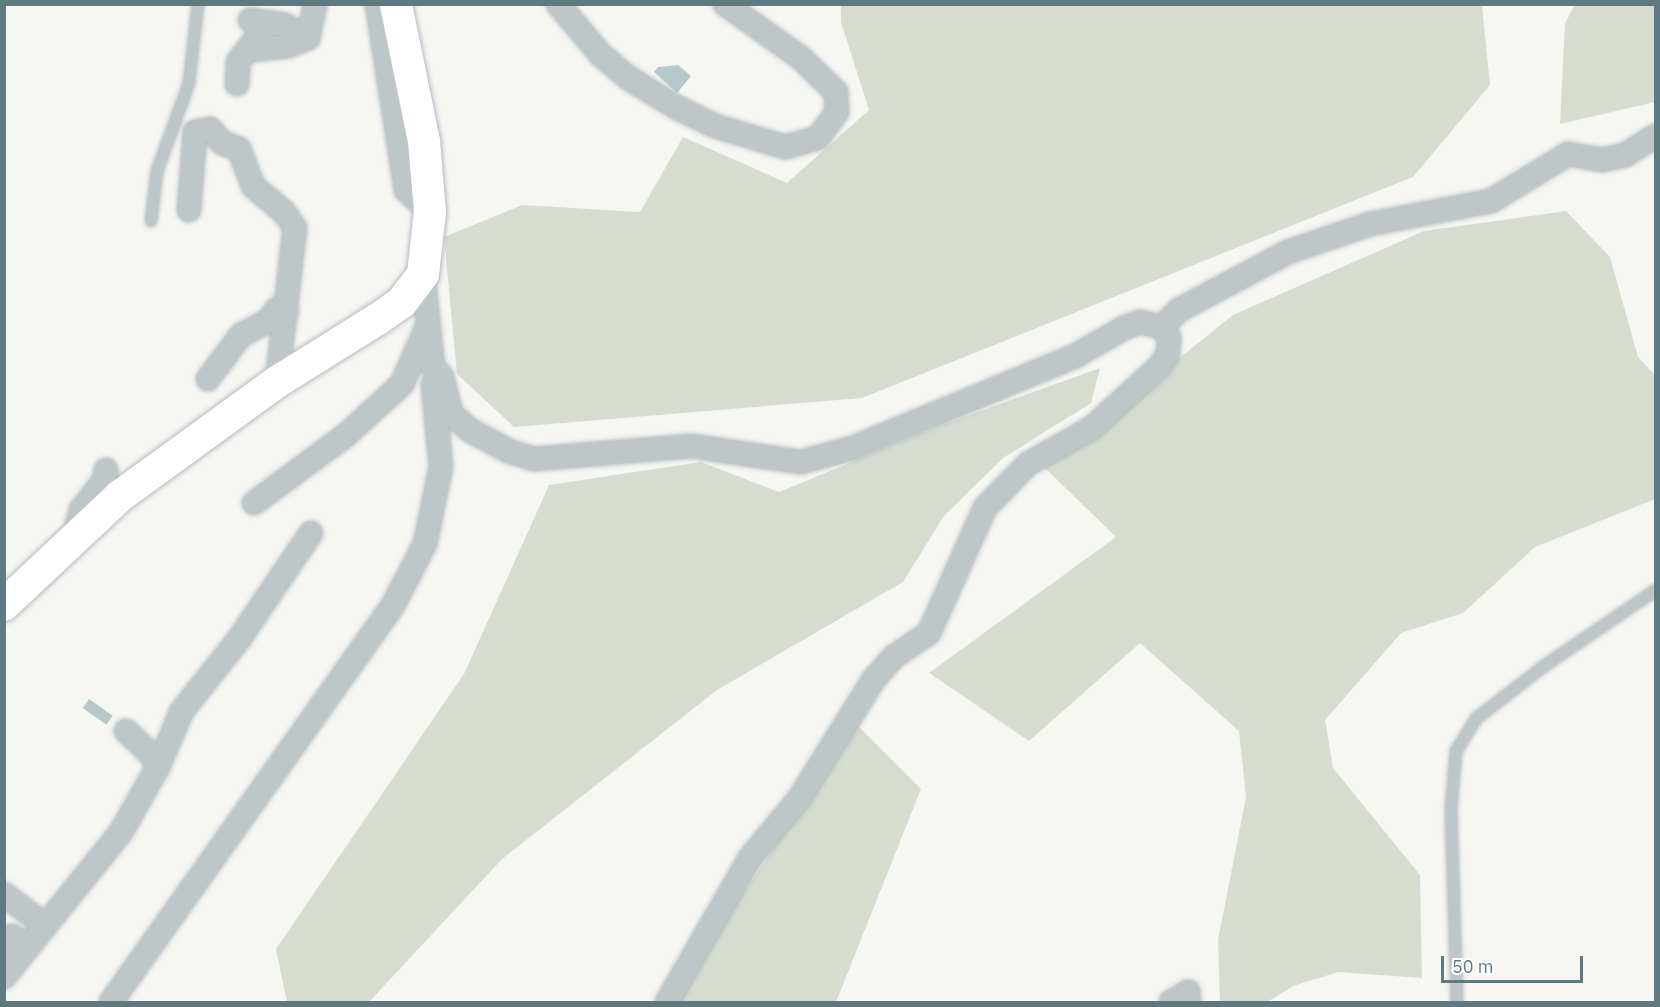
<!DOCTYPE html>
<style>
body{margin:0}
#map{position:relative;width:1660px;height:1007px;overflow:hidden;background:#f6f6f3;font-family:"IBM Plex Sans",sans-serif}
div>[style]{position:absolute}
.green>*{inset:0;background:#d7dcd1}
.water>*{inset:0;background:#b7c8ca;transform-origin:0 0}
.roads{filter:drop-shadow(0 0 2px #b1babd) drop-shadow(0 0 2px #b1babd)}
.lane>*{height:10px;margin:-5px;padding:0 5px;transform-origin:5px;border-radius:5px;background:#bfc6c8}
.street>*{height:22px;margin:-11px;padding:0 11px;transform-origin:11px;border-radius:11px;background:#bfc6c8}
.secondary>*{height:32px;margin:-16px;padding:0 16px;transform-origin:16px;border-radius:16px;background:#fff}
span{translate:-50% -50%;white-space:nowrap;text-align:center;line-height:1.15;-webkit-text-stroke:6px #fff;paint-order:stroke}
.frame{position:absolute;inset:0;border:6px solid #5f7980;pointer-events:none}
.scale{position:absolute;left:1441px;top:956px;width:142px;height:27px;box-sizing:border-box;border:3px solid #5f7980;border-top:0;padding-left:8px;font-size:18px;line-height:21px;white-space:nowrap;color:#5f7980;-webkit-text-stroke:4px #fff;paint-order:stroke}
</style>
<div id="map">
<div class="green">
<div style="clip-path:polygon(841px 5px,1482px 5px,1490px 85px,1413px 177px,862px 398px,514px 427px,457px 374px,444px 237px,522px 205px,640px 212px,683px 137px,787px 183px,869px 110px,841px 22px)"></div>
<div style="clip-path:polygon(1575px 5px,1655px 5px,1655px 102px,1560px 124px,1565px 23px)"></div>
<div style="clip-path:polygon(1566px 211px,1610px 257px,1638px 357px,1655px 375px,1655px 499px,1535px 547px,1463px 613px,1401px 633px,1325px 720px,1333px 768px,1420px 875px,1422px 978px,1338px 972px,1293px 986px,1267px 1002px,1220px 1002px,1218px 940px,1246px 797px,1239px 731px,1140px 643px,1029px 741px,929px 673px,1116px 537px,1044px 467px,1233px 315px,1424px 231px)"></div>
<div style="clip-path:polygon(1100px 368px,1091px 403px,1003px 458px,944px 516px,903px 582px,717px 690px,502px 859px,369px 1002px,287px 1002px,276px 949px,464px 674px,549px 485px,701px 462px,779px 492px,942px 425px)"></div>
<div style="clip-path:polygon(857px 725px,921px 789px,836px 1002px,670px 1002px)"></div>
</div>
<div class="water">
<div style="clip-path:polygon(678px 65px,691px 76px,677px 93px,654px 72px,658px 67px)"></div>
<div style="left:89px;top:699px;width:29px;height:11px;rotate:35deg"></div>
</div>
<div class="roads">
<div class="lane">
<div style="left:151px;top:221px;width:50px;rotate:-83.2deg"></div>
<div style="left:157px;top:171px;width:94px;rotate:-70deg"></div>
<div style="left:189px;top:83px;width:80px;rotate:-83.5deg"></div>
<div style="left:1457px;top:1002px;width:192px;rotate:-91.8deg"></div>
<div style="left:1451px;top:810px;width:59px;rotate:-85.2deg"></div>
<div style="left:1456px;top:751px;width:39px;rotate:-58deg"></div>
<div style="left:1477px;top:718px;width:85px;rotate:-37.8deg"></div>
<div style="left:1544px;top:666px;width:135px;rotate:-34.2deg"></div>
</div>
<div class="street">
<div style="left:377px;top:4px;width:188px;rotate:81.1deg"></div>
<div style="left:406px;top:190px;width:33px;rotate:43deg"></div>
<div style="left:558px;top:4px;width:67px;rotate:49.9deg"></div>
<div style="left:601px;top:55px;width:34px;rotate:40deg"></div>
<div style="left:627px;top:77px;width:57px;rotate:31.5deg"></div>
<div style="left:676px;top:107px;width:43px;rotate:26deg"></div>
<div style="left:715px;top:126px;width:73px;rotate:16.7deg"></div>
<div style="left:785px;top:147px;width:34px;rotate:-15deg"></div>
<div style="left:818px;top:138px;width:32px;rotate:-54deg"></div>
<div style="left:837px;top:112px;width:20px;rotate:-93deg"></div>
<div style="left:836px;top:92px;width:49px;rotate:-135.8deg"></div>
<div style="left:801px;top:58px;width:93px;rotate:-144.6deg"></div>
<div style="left:250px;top:20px;width:34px;rotate:8deg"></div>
<div style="left:284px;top:25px;width:27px;rotate:28deg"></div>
<div style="left:308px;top:38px;width:35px;rotate:-78deg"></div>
<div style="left:250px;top:50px;width:38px;rotate:-6deg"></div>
<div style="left:288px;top:46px;width:22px;rotate:-22deg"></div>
<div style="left:237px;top:84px;width:22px;rotate:-87deg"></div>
<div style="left:238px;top:62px;width:49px;rotate:-52.4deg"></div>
<div style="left:189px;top:210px;width:78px;rotate:-85.6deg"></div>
<div style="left:195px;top:132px;width:15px;rotate:-11deg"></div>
<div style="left:210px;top:129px;width:18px;rotate:49deg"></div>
<div style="left:222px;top:143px;width:18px;rotate:19deg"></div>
<div style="left:239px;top:149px;width:40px;rotate:69deg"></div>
<div style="left:253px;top:186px;width:40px;rotate:40deg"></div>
<div style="left:284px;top:212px;width:19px;rotate:55deg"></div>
<div style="left:295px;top:228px;width:155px;rotate:96.7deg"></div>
<div style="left:423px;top:274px;width:94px;rotate:83.9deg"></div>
<div style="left:433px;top:367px;width:13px;rotate:48deg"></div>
<div style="left:442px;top:377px;width:38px;rotate:76deg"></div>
<div style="left:451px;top:414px;width:26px;rotate:40deg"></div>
<div style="left:471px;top:431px;width:45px;rotate:27.7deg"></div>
<div style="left:511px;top:452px;width:24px;rotate:17deg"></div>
<div style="left:534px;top:459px;width:158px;rotate:-4.7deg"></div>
<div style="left:691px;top:446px;width:111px;rotate:8.3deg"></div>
<div style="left:801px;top:462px;width:54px;rotate:-15.1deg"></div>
<div style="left:853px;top:448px;width:243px;rotate:-22.5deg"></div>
<div style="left:1077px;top:355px;width:54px;rotate:-29.9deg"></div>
<div style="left:1124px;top:328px;width:17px;rotate:-21deg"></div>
<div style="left:1140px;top:322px;width:23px;rotate:13deg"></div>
<div style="left:1162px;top:327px;width:24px;rotate:-45deg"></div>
<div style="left:1179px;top:310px;width:123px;rotate:-28deg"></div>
<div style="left:1288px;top:252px;width:87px;rotate:-18.9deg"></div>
<div style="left:1370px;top:224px;width:123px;rotate:-10.8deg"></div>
<div style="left:1491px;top:201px;width:90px;rotate:-31.4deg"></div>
<div style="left:1568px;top:154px;width:35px;rotate:10deg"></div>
<div style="left:1602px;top:160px;width:24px;rotate:-12deg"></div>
<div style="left:1625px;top:155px;width:36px;rotate:-32deg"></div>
<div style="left:208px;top:379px;width:55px;rotate:-53.1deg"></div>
<div style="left:241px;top:335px;width:29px;rotate:-27deg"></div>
<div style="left:267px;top:322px;width:16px;rotate:-52deg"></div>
<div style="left:277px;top:309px;width:10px;rotate:17deg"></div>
<div style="left:254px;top:503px;width:113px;rotate:-36.4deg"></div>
<div style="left:345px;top:436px;width:77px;rotate:-42.4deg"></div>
<div style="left:402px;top:384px;width:60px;rotate:-66.4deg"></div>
<div style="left:73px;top:540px;width:31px;rotate:-75deg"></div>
<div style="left:81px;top:510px;width:37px;rotate:-52deg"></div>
<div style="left:104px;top:481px;width:11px;rotate:-80deg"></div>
<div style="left:126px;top:731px;width:34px;rotate:43deg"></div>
<div style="left:151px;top:754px;width:15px;rotate:62deg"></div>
<div style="left:4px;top:894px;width:51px;rotate:37.8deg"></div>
<div style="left:4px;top:945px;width:12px;rotate:-48deg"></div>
<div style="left:12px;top:936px;width:19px;rotate:32deg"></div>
<div style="left:4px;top:977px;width:186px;rotate:-51.1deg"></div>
<div style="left:121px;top:832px;width:75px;rotate:-60.4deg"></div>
<div style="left:158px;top:767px;width:61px;rotate:-66.8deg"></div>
<div style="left:182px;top:711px;width:92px;rotate:-51.6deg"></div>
<div style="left:239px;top:639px;width:128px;rotate:-55.8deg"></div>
<div style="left:111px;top:1002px;width:487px;rotate:-54.6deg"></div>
<div style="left:393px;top:605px;width:38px;rotate:-62deg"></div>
<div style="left:411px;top:571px;width:30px;rotate:-63deg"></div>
<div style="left:425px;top:544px;width:79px;rotate:-78.3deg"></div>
<div style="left:441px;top:467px;width:83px;rotate:-95.5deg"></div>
<div style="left:667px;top:1002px;width:166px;rotate:-60deg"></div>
<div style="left:750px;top:858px;width:77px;rotate:-50.3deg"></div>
<div style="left:799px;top:799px;width:142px;rotate:-58deg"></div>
<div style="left:874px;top:679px;width:31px;rotate:-48deg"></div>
<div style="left:895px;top:656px;width:41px;rotate:-34.1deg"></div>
<div style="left:929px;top:633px;width:137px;rotate:-65.9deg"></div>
<div style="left:985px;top:508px;width:62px;rotate:-45.7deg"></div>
<div style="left:1028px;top:464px;width:73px;rotate:-29.4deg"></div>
<div style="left:1092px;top:428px;width:91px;rotate:-42.3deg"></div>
<div style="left:1159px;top:367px;width:16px;rotate:-55deg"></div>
<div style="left:1168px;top:354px;width:16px;rotate:-86deg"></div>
<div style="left:1169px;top:338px;width:13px;rotate:-122deg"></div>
<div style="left:1171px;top:1002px;width:20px;rotate:-30deg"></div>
<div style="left:1188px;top:992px;width:10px;rotate:84deg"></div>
</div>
<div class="secondary">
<div style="left:4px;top:605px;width:159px;rotate:-43.2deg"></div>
<div style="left:120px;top:496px;width:194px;rotate:-36deg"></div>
<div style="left:277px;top:382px;width:119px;rotate:-32deg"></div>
<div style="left:378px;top:319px;width:29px;rotate:-35deg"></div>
<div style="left:402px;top:302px;width:35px;rotate:-53deg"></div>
<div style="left:423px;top:274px;width:62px;rotate:-83.6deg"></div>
<div style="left:430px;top:212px;width:71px;rotate:-94.8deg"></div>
<div style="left:424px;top:141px;width:140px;rotate:-101.6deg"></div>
</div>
</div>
<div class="frame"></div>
<div class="scale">50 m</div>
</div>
